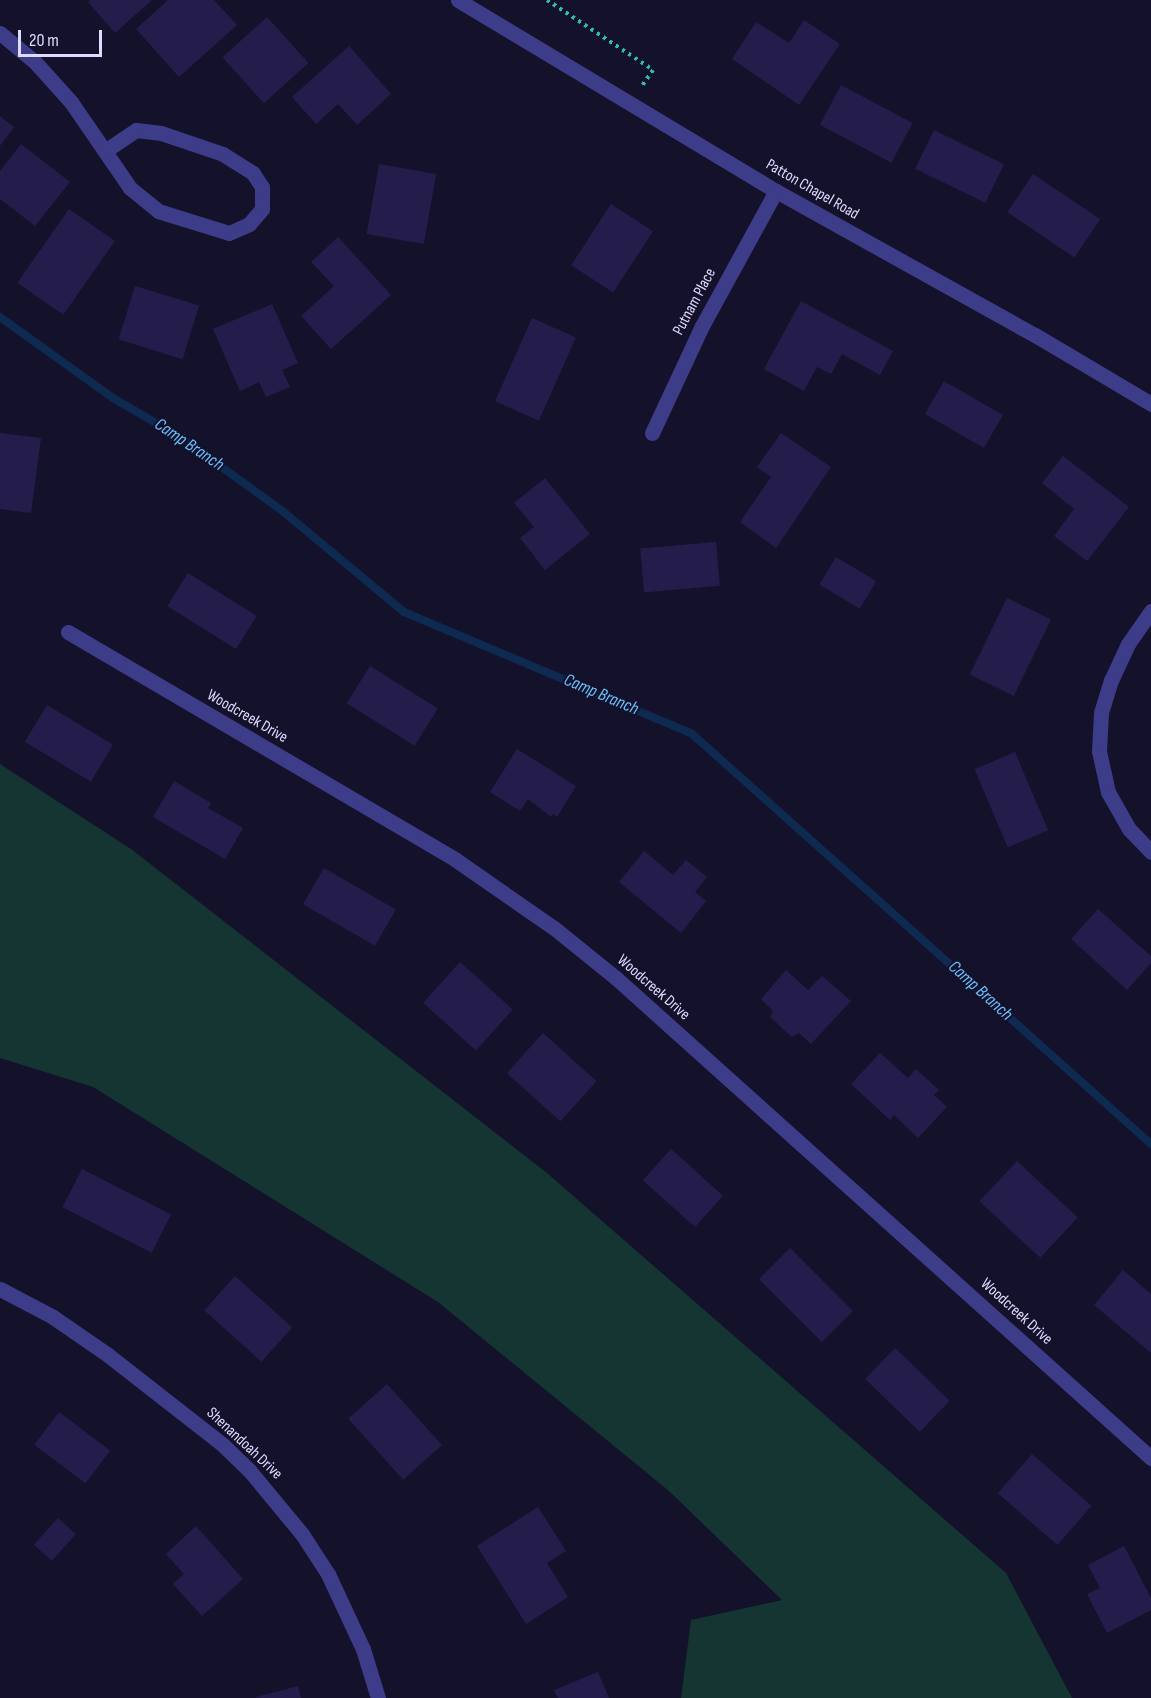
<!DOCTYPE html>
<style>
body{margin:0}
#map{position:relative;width:1151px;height:1698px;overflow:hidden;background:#14112b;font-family:"Sofia Sans Condensed",sans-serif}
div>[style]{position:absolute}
.green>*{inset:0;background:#143532}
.stream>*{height:8px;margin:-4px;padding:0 4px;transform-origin:4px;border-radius:4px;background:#0f2a50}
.building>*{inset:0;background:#241d4c;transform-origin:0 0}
.path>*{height:4px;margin-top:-2px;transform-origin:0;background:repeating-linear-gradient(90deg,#31bdae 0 3px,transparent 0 7.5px)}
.minor>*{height:15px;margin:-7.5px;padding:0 7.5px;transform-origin:7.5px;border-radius:7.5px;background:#3c3c89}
span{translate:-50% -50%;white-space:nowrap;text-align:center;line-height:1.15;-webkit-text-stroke:4.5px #14112b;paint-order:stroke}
.street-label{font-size:16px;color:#dddbff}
.water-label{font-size:18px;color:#69bfff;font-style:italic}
.scale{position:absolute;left:18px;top:30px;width:84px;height:27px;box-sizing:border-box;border:3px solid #dddbff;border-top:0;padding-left:8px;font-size:18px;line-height:21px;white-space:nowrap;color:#dddbff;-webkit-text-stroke:4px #14112b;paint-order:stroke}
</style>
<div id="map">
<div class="green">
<div style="clip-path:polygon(0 764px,131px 849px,547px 1173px,1006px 1573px,1072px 1698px,681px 1698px,691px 1620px,782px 1600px,669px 1491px,438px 1302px,93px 1087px,0 1058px)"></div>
</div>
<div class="stream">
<div style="left:0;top:317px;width:139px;rotate:35.6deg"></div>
<div style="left:113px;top:398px;width:78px;rotate:30.2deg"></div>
<div style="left:180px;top:437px;width:123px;rotate:35.8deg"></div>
<div style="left:280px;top:509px;width:161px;rotate:39.7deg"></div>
<div style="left:404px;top:612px;width:311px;rotate:22.9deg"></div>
<div style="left:691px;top:733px;width:617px;rotate:41.78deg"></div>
</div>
<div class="building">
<div style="clip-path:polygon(90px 0,152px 0,115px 33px,88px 2px)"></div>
<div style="clip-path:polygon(168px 0,214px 0,237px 25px,179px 77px,136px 29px)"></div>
<div style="left:267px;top:17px;width:62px;height:60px;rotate:48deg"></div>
<div style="clip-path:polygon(804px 20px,840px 44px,799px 105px,732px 59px,756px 22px,789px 43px)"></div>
<div style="clip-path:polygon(349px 46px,391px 94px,357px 125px,338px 104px,316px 124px,292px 97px)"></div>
<div style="left:841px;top:85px;width:81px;height:45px;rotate:28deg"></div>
<div style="clip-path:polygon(0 116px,14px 127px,0 146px)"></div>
<div style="left:934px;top:130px;width:78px;height:43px;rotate:26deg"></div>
<div style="clip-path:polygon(21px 144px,70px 182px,35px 226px,0 199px,0 171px)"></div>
<div style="left:379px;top:164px;width:58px;height:71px;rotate:10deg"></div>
<div style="left:1033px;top:174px;width:81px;height:46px;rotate:34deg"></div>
<div style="left:611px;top:204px;width:50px;height:73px;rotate:33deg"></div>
<div style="left:69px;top:209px;width:56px;height:90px;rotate:35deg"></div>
<div style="clip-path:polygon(338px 237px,391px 295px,331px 349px,301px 316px,334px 286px,311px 262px)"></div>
<div style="left:135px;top:286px;width:67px;height:56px;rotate:17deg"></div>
<div style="clip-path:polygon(801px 301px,893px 351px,880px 375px,842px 354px,831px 374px,817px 367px,804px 391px,764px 369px)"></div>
<div style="clip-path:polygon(272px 304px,298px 363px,282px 370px,290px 387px,266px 397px,259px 382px,240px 391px,213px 329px)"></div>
<div style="left:532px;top:318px;width:48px;height:91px;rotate:24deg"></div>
<div style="left:944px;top:381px;width:68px;height:38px;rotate:30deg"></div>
<div style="clip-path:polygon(0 433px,41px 438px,31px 513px,0 509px)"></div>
<div style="clip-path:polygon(781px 433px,831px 467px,776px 548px,740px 522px,771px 477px,757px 467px)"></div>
<div style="clip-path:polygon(1063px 456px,1129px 507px,1087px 561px,1054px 536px,1074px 509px,1042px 483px)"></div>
<div style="clip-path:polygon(545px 478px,590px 534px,545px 570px,520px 538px,534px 527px,514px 503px)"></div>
<div style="left:716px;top:542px;width:44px;height:76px;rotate:85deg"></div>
<div style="left:836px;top:557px;width:47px;height:32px;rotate:31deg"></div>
<div style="left:188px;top:573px;width:81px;height:39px;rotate:32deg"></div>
<div style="left:1007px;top:598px;width:49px;height:85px;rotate:26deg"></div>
<div style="left:370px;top:666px;width:80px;height:44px;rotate:32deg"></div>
<div style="left:47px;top:705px;width:77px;height:43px;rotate:31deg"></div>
<div style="clip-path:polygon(517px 749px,576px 786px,557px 817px,553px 814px,551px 817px,528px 799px,520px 811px,490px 792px)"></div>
<div style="left:1015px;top:752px;width:85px;height:44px;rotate:67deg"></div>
<div style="clip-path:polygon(174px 781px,211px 803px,208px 808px,243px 828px,225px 859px,153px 817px)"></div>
<div style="clip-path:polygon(644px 851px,673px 875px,686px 860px,707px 877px,695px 892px,706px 901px,681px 933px,619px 882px)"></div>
<div style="left:324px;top:868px;width:83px;height:42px;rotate:30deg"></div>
<div style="clip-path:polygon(1098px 909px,1151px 956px,1151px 963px,1127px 990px,1071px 939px)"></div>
<div style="left:460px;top:962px;width:71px;height:55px;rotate:42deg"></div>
<div style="clip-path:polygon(786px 970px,808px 990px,822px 976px,851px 1001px,811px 1044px,799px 1033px,792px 1037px,770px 1017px,773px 1011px,761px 999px)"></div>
<div style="left:543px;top:1033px;width:72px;height:54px;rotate:42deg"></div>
<div style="clip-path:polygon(880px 1053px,908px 1078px,916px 1069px,939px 1090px,934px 1095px,947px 1107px,918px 1138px,894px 1115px,890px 1120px,851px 1084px)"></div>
<div style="left:671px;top:1149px;width:70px;height:42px;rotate:42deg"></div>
<div style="left:1017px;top:1161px;width:83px;height:55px;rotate:43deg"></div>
<div style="left:82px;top:1169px;width:100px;height:43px;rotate:27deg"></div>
<div style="left:790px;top:1248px;width:89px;height:44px;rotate:45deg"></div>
<div style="clip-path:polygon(1123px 1270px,1151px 1294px,1151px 1353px,1094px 1305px)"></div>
<div style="left:235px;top:1276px;width:77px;height:46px;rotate:42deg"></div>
<div style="left:895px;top:1348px;width:76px;height:43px;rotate:44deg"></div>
<div style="left:387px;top:1384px;width:82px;height:52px;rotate:48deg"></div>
<div style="left:59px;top:1412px;width:64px;height:41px;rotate:37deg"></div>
<div style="left:1032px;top:1454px;width:79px;height:52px;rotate:41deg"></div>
<div style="clip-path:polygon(538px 1507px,566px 1551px,547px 1563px,568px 1597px,526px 1624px,477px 1546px)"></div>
<div style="left:58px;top:1518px;width:24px;height:36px;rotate:42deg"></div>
<div style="clip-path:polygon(196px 1526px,243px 1579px,202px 1616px,173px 1584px,184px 1574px,166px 1554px)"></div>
<div style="clip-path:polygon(1124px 1546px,1151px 1598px,1151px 1610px,1107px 1633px,1087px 1594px,1100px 1588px,1088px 1565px)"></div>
<div style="clip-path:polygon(598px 1672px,609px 1698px,558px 1698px,554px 1690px)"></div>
<div style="clip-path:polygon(298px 1686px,301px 1698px,256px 1698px,256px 1697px)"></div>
</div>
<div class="path">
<div style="left:547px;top:0;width:127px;rotate:33.4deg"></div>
<div style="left:653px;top:70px;width:19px;rotate:125deg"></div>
</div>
<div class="minor">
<div style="left:458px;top:0;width:371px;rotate:31deg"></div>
<div style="left:776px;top:191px;width:296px;rotate:29.1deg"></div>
<div style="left:1035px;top:335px;width:135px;rotate:30.7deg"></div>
<div style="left:0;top:33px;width:45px;rotate:39.6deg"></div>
<div style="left:35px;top:62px;width:54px;rotate:48deg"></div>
<div style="left:71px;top:102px;width:104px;rotate:55.5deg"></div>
<div style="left:130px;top:188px;width:36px;rotate:39deg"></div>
<div style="left:158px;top:211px;width:74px;rotate:17.2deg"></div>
<div style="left:229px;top:233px;width:22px;rotate:-24deg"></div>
<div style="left:249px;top:224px;width:20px;rotate:-49deg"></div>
<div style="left:262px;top:209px;width:22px;rotate:-90deg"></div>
<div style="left:262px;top:187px;width:17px;rotate:-123deg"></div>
<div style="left:253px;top:173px;width:36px;rotate:-148deg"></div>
<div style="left:223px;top:154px;width:65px;rotate:-161.3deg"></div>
<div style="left:161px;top:133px;width:25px;rotate:-173deg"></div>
<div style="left:136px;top:130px;width:37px;rotate:146deg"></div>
<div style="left:652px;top:433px;width:118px;rotate:-65deg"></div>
<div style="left:702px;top:326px;width:154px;rotate:-61.3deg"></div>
<div style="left:1151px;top:611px;width:40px;rotate:124.9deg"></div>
<div style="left:1128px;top:644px;width:40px;rotate:115deg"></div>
<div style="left:1111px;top:680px;width:34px;rotate:107deg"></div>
<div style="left:1101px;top:713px;width:38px;rotate:93deg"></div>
<div style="left:1099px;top:751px;width:42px;rotate:77.6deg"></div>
<div style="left:1108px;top:792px;width:43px;rotate:60.4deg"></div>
<div style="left:1129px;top:829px;width:32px;rotate:46deg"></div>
<div style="left:68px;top:632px;width:450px;rotate:30.4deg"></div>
<div style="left:456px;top:860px;width:119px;rotate:34.8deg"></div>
<div style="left:554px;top:928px;width:80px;rotate:38.9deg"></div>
<div style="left:616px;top:978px;width:719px;rotate:41.9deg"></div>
<div style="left:0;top:1289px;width:60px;rotate:27.8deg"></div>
<div style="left:53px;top:1317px;width:67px;rotate:34.6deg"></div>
<div style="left:108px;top:1355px;width:146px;rotate:38deg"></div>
<div style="left:223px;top:1445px;width:36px;rotate:44deg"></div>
<div style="left:249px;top:1470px;width:83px;rotate:50.4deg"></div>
<div style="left:302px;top:1534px;width:48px;rotate:57deg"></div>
<div style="left:328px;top:1574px;width:83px;rotate:65deg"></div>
<div style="left:363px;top:1649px;width:51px;rotate:73deg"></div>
</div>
<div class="street-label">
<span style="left:812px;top:190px;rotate:30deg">Patton Chapel Road</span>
<span style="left:695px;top:302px;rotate:-62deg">Putnam Place</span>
<span style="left:247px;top:717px;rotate:30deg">Woodcreek Drive</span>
<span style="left:653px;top:988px;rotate:41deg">Woodcreek Drive</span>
<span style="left:1016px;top:1312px;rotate:42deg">Woodcreek Drive</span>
<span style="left:244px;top:1444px;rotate:43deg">Shenandoah Drive</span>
</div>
<div class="water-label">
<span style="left:189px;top:445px;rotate:34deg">Camp Branch</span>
<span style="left:601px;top:695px;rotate:23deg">Camp Branch</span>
<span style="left:980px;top:991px;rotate:42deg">Camp Branch</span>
</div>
<div class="scale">20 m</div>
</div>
